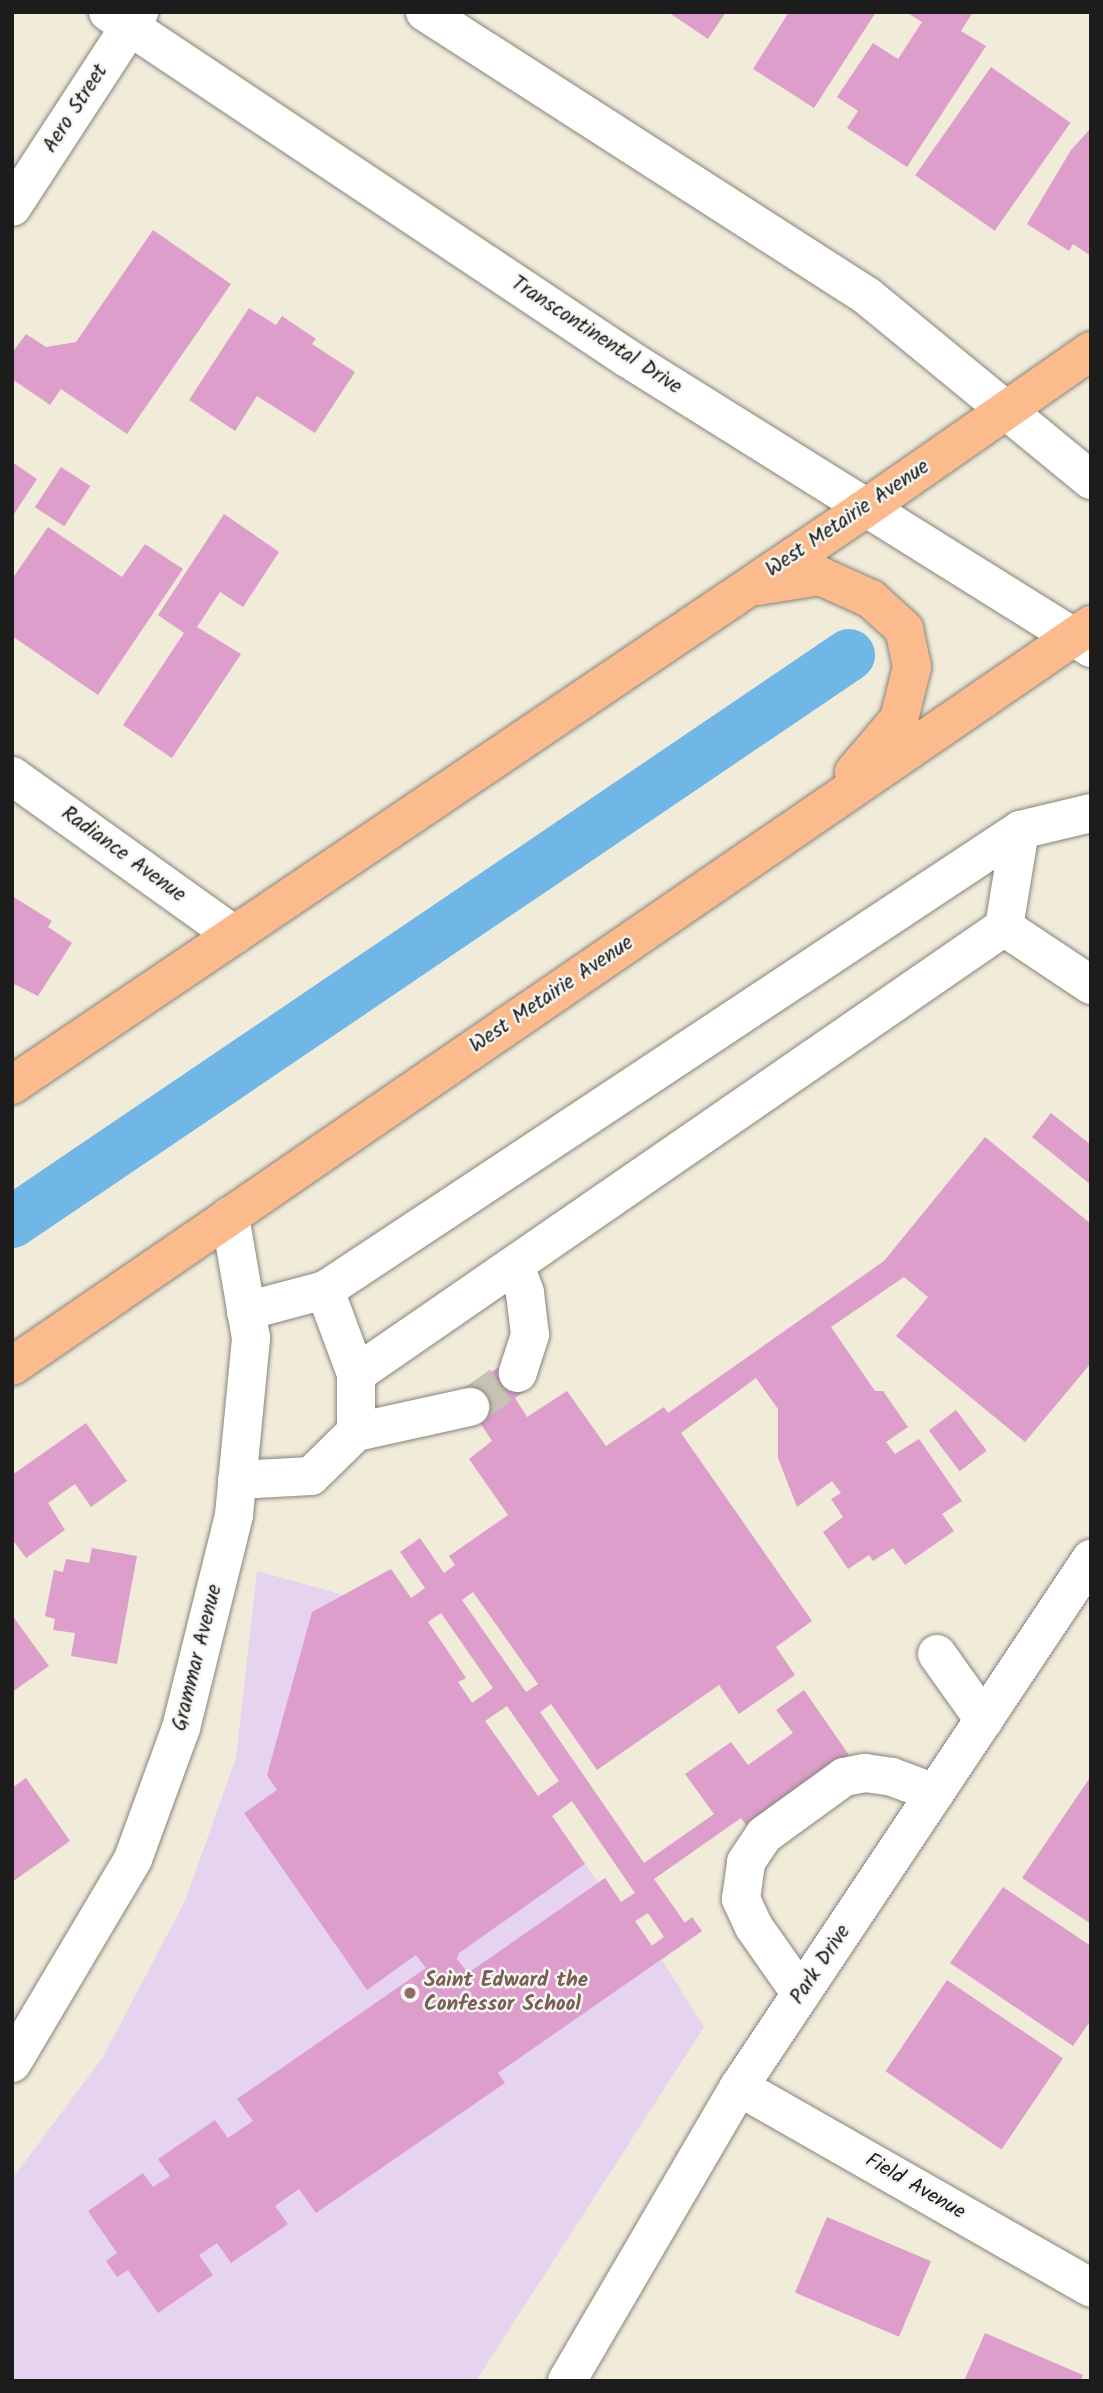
<!DOCTYPE html>
<style>
body{margin:0}
#map{position:relative;width:1103px;height:2393px;overflow:hidden;background:#f1ebda;font-family:Kalam,sans-serif}
div>[style]{position:absolute}
.built>*{inset:0;background:#e6d3f0}
.canal>*{height:52px;margin:-26px;padding:0 26px;transform-origin:26px;border-radius:26px;background:#70b7e7}
.building>*{inset:0;background:#dd9ecb;transform-origin:0 0}
.minor-tunnel>*{height:38px;margin-top:-19px;transform-origin:0;background:repeating-linear-gradient(90deg,#c6c2b4 0 38px,transparent 0 57px)}
.roads{filter:drop-shadow(0 0 2px #86847b) drop-shadow(0 0 2px #86847b)}
.minor>*{height:38px;margin:-19px;padding:0 19px;transform-origin:19px;border-radius:19px;background:#fff}
.major>*{height:38px;margin:-19px;padding:0 19px;transform-origin:19px;border-radius:19px;background:#fbbb8c}
.dots>*{width:19px;height:19px;translate:-50% -50%;box-sizing:border-box;border:4px solid #f6f6f2;border-radius:50%}
span{translate:-50% -50%;white-space:nowrap;text-align:center;line-height:1.15;-webkit-text-stroke:5px #f6f6f2;paint-order:stroke}
.street-label{font-size:21px;color:#1c1c1c}
.education-label{font-size:21px;color:#785e54;font-weight:700}
.left{translate:0 -50%;text-align:left}
.frame{position:absolute;inset:0;border:14px solid #1c1c1c;pointer-events:none}
</style>
<div id="map">
<div class="built">
<div style="clip-path:polygon(391px 1569px,466px 1678px,458px 1682px,598px 1882px,605px 1878px,621px 1902px,635px 1893px,653px 1909px,635px 1922px,652px 1945px,692px 1917px,702px 1931px,662px 1960px,704px 2027px,476px 2381px,12px 2381px,12px 2179px,103px 2057px,185px 1901px,236px 1758px,257px 1571px,344px 1595px)"></div>
</div>
<div class="canal">
<div style="left:12px;top:1222px;width:1011px;rotate:-34.11deg"></div>
</div>
<div class="building">
<div style="clip-path:polygon(668px 12px,726px 12px,708px 39px)"></div>
<div style="clip-path:polygon(789px 12px,876px 12px,814px 108px,753px 69px)"></div>
<div style="clip-path:polygon(906px 12px,973px 12px,961px 31px,986px 46px,907px 167px,847px 128px,858px 111px,837px 97px,873px 43px,898px 59px,922px 22px)"></div>
<div style="left:991px;top:67px;width:97px;height:132px;rotate:35deg"></div>
<div style="clip-path:polygon(1091px 128px,1091px 256px,1073px 244px,1069px 251px,1027px 224px,1071px 150px)"></div>
<div style="clip-path:polygon(153px 230px,231px 284px,127px 434px,61px 389px,50px 405px,12px 379px,12px 353px,26px 334px,46px 347px,76px 342px)"></div>
<div style="clip-path:polygon(249px 308px,276px 325px,282px 316px,316px 339px,312px 344px,355px 372px,315px 433px,257px 396px,235px 431px,189px 400px)"></div>
<div style="clip-path:polygon(12px 462px,37px 479px,12px 517px)"></div>
<div style="left:61px;top:467px;width:35px;height:48px;rotate:33deg"></div>
<div style="clip-path:polygon(224px 514px,279px 552px,243px 607px,220px 592px,197px 627px,241px 654px,172px 758px,123px 725px,184px 633px,158px 615px)"></div>
<div style="clip-path:polygon(48px 527px,122px 577px,145px 544px,183px 569px,98px 695px,12px 636px,12px 579px)"></div>
<div style="clip-path:polygon(12px 896px,52px 921px,48px 927px,72px 943px,38px 996px,12px 983px)"></div>
<div style="clip-path:polygon(1051px 1113px,1091px 1145px,1091px 1185px,1032px 1137px)"></div>
<div style="clip-path:polygon(evenodd,985px 1137px,1091px 1224px,1091px 1363px,1025px 1442px,896px 1336px,928px 1297px,904px 1277px,831px 1327px,875px 1391px,883px 1391px,908px 1427px,886px 1442px,895px 1454px,919px 1439px,962px 1501px,942px 1514px,954px 1531px,905px 1565px,893px 1548px,873px 1561px,869px 1555px,848px 1569px,823px 1532px,843px 1517px,831px 1499px,841px 1493px,832px 1481px,797px 1507px,778px 1458px,778px 1409px,756px 1378px,681px 1433px,812px 1621px,776px 1647px,795px 1675px,739px 1714px,719px 1685px,597px 1770px,551px 1704px,540px 1712px,644px 1863px,714px 1814px,685px 1774px,731px 1742px,748px 1765px,793px 1733px,776px 1710px,804px 1690px,849px 1755px,748px 1828px,741px 1818px,654px 1879px,685px 1923px,692px 1917px,702px 1931px,498px 2073px,505px 2083px,316px 2213px,299px 2189px,275px 2206px,288px 2224px,231px 2263px,217px 2243px,199px 2255px,213px 2275px,158px 2313px,128px 2270px,117px 2277px,106px 2261px,117px 2253px,88px 2211px,143px 2173px,153px 2187px,170px 2176px,158px 2159px,215px 2120px,228px 2138px,253px 2121px,237px 2099px,426px 1968px,416px 1955px,367px 1990px,244px 1813px,277px 1790px,267px 1775px,312px 1612px,391px 1569px,411px 1598px,425px 1588px,400px 1552px,420px 1538px,444px 1573px,455px 1565px,449px 1556px,508px 1515px,469px 1459px,492px 1441px,460px 1392px,510px 1360px,529px 1388px,515px 1398px,527px 1417px,567px 1391px,606px 1446px,664px 1407px,668px 1413px,884px 1261px,985px 1137px,473px 1592px,538px 1684px,526px 1692px,462px 1600px,473px 1592px,985px 1137px,441px 1613px,493px 1688px,472px 1703px,458px 1682px,466px 1678px,428px 1622px,441px 1613px,985px 1137px,507px 1706px,559px 1781px,538px 1796px,485px 1721px,507px 1706px,985px 1137px,572px 1801px,635px 1893px,621px 1902px,605px 1878px,468px 1973px,457px 1959px,459px 1953px,585px 1864px,552px 1816px,572px 1801px,985px 1137px,648px 1913px,664px 1937px,652px 1946px,635px 1921px,648px 1913px)"></div>
<div style="left:956px;top:1410px;width:51px;height:34px;rotate:53deg"></div>
<div style="clip-path:polygon(86px 1423px,127px 1481px,91px 1507px,75px 1484px,48px 1503px,65px 1530px,26px 1558px,12px 1539px,12px 1475px)"></div>
<div style="clip-path:polygon(92px 1548px,137px 1556px,117px 1664px,71px 1656px,75px 1633px,53px 1630px,55px 1619px,45px 1616px,54px 1570px,63px 1572px,66px 1559px,89px 1563px)"></div>
<div style="clip-path:polygon(12px 1615px,49px 1666px,12px 1692px)"></div>
<div style="clip-path:polygon(1091px 1776px,1091px 1924px,1022px 1878px)"></div>
<div style="clip-path:polygon(26px 1778px,70px 1841px,12px 1882px,12px 1788px)"></div>
<div style="clip-path:polygon(1003px 1887px,1091px 1946px,1091px 2020px,1073px 2046px,950px 1963px)"></div>
<div style="left:947px;top:1980px;width:140px;height:110px;rotate:34deg"></div>
<div style="left:827px;top:2217px;width:113px;height:82px;rotate:23deg"></div>
<div style="clip-path:polygon(985px 2333px,1083px 2375px,1081px 2381px,964px 2381px)"></div>
</div>
<div class="minor-tunnel">
<div style="left:470px;top:1407px;width:59px;rotate:-35.3deg"></div>
</div>
<div class="roads">
<div class="minor">
<div style="left:108px;top:12px;width:624px;rotate:33.69deg"></div>
<div style="left:627px;top:358px;width:547px;rotate:32.01deg"></div>
<div style="left:425px;top:12px;width:525px;rotate:32.72deg"></div>
<div style="left:867px;top:296px;width:290px;rotate:39.4deg"></div>
<div style="left:12px;top:207px;width:233px;rotate:-56.9deg"></div>
<div style="left:12px;top:776px;width:273px;rotate:35.6deg"></div>
<div style="left:1004px;top:927px;width:105px;rotate:33.7deg"></div>
<div style="left:515px;top:1265px;width:30px;rotate:70deg"></div>
<div style="left:525px;top:1293px;width:42px;rotate:83.2deg"></div>
<div style="left:530px;top:1335px;width:40px;rotate:108deg"></div>
<div style="left:325px;top:1290px;width:833px;rotate:-33.5deg"></div>
<div style="left:1020px;top:830px;width:73px;rotate:-13.5deg"></div>
<div style="left:356px;top:1374px;width:787px;rotate:-34.6deg"></div>
<div style="left:1004px;top:927px;width:98px;rotate:-80.6deg"></div>
<div style="left:356px;top:1432px;width:117px;rotate:-12.4deg"></div>
<div style="left:237px;top:1480px;width:74px;rotate:-3.1deg"></div>
<div style="left:311px;top:1476px;width:63px;rotate:-44.4deg"></div>
<div style="left:356px;top:1432px;width:58px;rotate:-90deg"></div>
<div style="left:356px;top:1374px;width:90px;rotate:-110.3deg"></div>
<div style="left:325px;top:1290px;width:82px;rotate:165.1deg"></div>
<div style="left:937px;top:1654px;width:81px;rotate:54.5deg"></div>
<div style="left:801px;top:1994px;width:82px;rotate:-125deg"></div>
<div style="left:754px;top:1927px;width:31px;rotate:-115deg"></div>
<div style="left:741px;top:1899px;width:37px;rotate:-82deg"></div>
<div style="left:746px;top:1862px;width:32px;rotate:-56deg"></div>
<div style="left:764px;top:1835px;width:99px;rotate:-35.9deg"></div>
<div style="left:844px;top:1777px;width:21px;rotate:-11deg"></div>
<div style="left:865px;top:1773px;width:27px;rotate:8deg"></div>
<div style="left:892px;top:1777px;width:46px;rotate:20.4deg"></div>
<div style="left:12px;top:2063px;width:237px;rotate:-59.3deg"></div>
<div style="left:133px;top:1859px;width:140px;rotate:-69.9deg"></div>
<div style="left:181px;top:1728px;width:219px;rotate:-76deg"></div>
<div style="left:234px;top:1515px;width:178px;rotate:-84.5deg"></div>
<div style="left:251px;top:1338px;width:124px;rotate:-99.8deg"></div>
<div style="left:739px;top:2087px;width:405px;rotate:29.7deg"></div>
<div style="left:567px;top:2381px;width:341px;rotate:-59.7deg"></div>
<div style="left:739px;top:2087px;width:635px;rotate:-56.31deg"></div>
</div>
<div class="major">
<div style="left:758px;top:586px;width:63px;rotate:-9.2deg"></div>
<div style="left:820px;top:576px;width:56px;rotate:24.3deg"></div>
<div style="left:871px;top:599px;width:45px;rotate:42.3deg"></div>
<div style="left:904px;top:629px;width:39px;rotate:78deg"></div>
<div style="left:912px;top:667px;width:54px;rotate:104deg"></div>
<div style="left:899px;top:719px;width:70px;rotate:130.3deg"></div>
<div style="left:12px;top:1085px;width:1027px;rotate:-34.05deg"></div>
<div style="left:863px;top:510px;width:278px;rotate:-34.9deg"></div>
<div style="left:12px;top:1366px;width:1309px;rotate:-34.48deg"></div>
</div>
</div>
<div class="dots">
<div style="left:410px;top:1993px;background:#8d6e63"></div>
</div>
<div class="street-label">
<span style="left:76px;top:109px;rotate:-57deg">Aero Street</span>
<span style="left:596px;top:336px;rotate:33deg">Transcontinental Drive</span>
<span style="left:848px;top:519px;rotate:-34deg">West Metairie Avenue</span>
<span style="left:123px;top:855px;rotate:36deg">Radiance Avenue</span>
<span style="left:552px;top:995px;rotate:-34deg">West Metairie Avenue</span>
<span style="left:198px;top:1658px;rotate:-76deg">Grammar Avenue</span>
<span style="left:821px;top:1965px;rotate:-56deg">Park Drive</span>
<span style="left:915px;top:2187px;rotate:30deg">Field Avenue</span>
</div>
<div class="education-label">
<span class="left" style="left:424px;top:1993px">Saint Edward the<br>Confessor School</span>
</div>
<div class="frame"></div>
</div>
